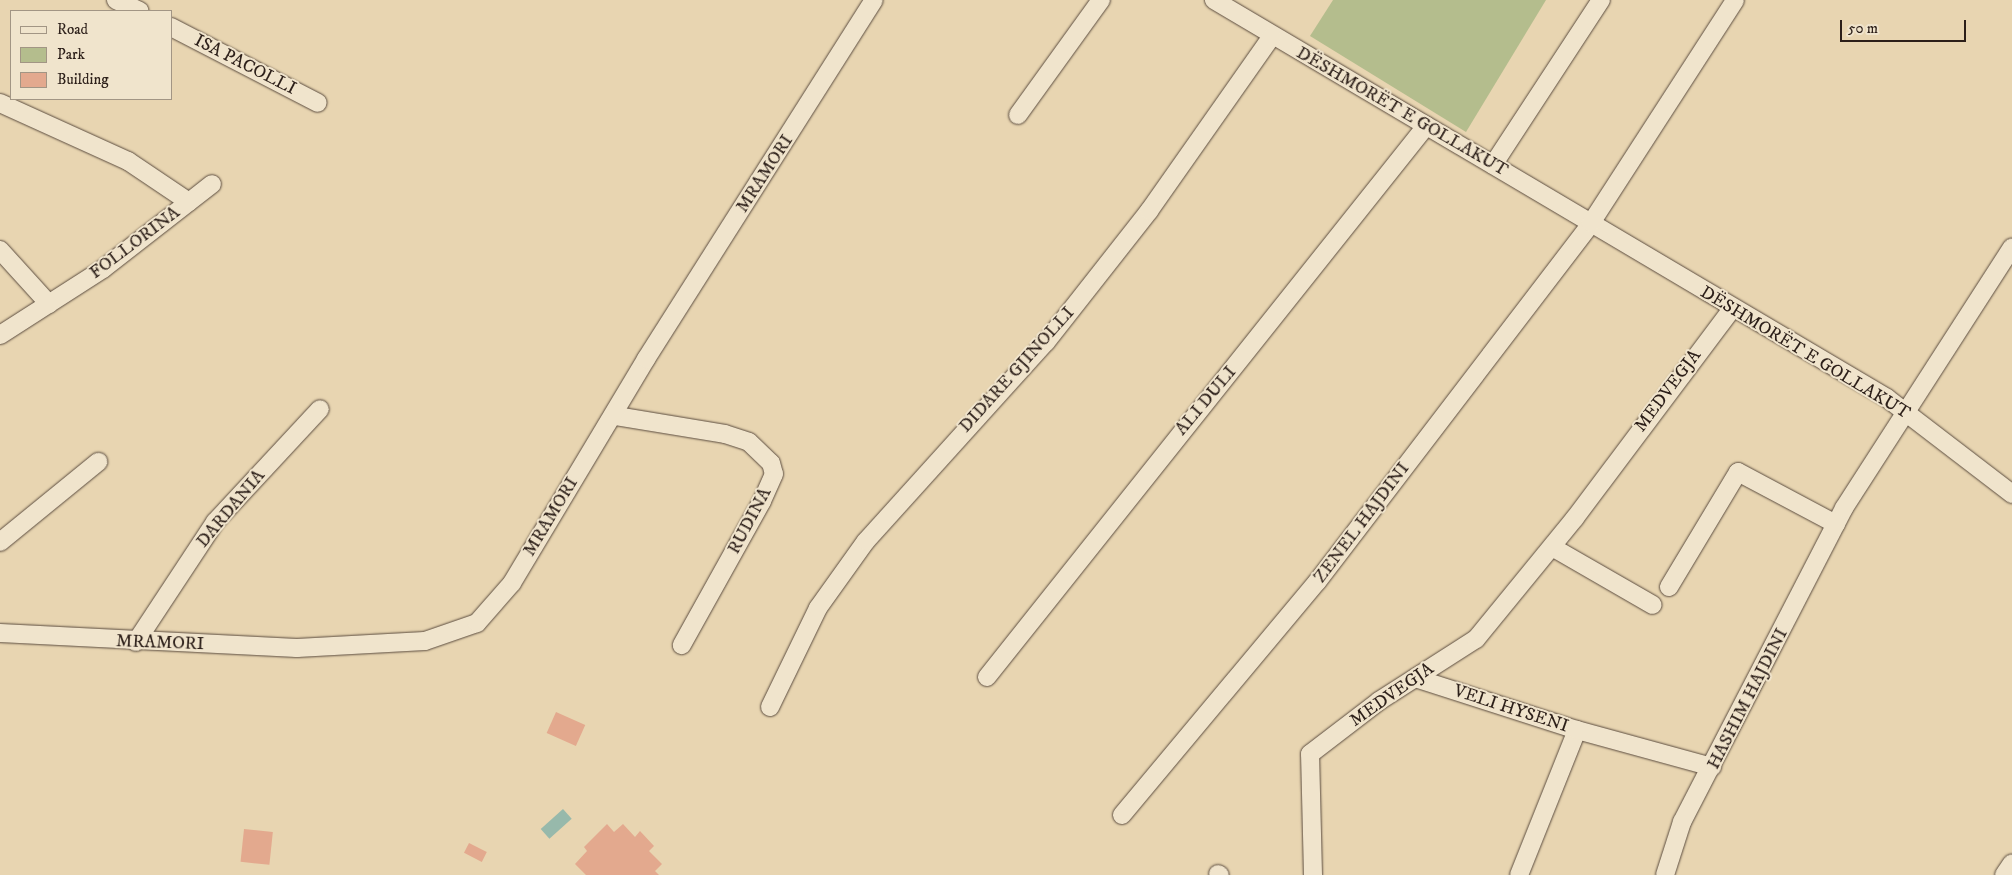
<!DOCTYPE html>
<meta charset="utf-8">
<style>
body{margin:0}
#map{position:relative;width:2012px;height:875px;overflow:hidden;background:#e8d5b1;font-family:"IM FELL DW Pica",serif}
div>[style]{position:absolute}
.green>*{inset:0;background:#b4bd8d}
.water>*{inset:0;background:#97b9ab;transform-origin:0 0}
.building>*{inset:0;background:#e3a98e;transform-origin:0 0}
.roads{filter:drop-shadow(0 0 1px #5b4c3f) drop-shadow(0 0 1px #5b4c3f)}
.minor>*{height:18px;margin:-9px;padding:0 9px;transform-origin:9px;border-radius:9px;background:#f0e4cc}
span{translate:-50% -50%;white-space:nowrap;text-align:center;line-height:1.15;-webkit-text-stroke:4px #f0e4cc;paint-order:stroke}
.street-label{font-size:18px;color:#2c1f19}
.legend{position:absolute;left:10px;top:10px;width:162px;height:90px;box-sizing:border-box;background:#f0e4cc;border:1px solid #a29584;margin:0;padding:6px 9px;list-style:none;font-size:15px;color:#2c1f19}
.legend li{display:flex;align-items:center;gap:10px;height:25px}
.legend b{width:25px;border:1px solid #a29584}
.scale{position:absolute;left:1840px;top:20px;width:126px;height:22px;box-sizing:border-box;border:2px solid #2c1f19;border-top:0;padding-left:6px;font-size:15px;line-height:18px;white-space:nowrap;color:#2c1f19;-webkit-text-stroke:4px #f0e4cc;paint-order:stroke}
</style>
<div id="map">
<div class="green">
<div style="clip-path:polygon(1333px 0,1546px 0,1466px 132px,1310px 36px)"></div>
</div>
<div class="water">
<div style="left:563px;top:809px;width:13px;height:30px;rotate:48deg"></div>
</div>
<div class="building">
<div style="left:556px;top:712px;width:32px;height:23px;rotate:24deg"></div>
<div style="clip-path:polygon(607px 824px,614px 832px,623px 824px,635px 837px,640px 831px,654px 846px,649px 851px,662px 864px,655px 871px,659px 875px,586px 875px,575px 864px,587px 851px,584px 847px)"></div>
<div style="left:244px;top:829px;width:29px;height:33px;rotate:6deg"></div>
<div style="left:469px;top:843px;width:20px;height:11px;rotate:27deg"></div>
</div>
<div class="roads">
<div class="minor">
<div style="left:116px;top:0;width:26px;rotate:25deg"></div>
<div style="left:1214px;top:0;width:782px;rotate:30.6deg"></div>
<div style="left:1887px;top:398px;width:158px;rotate:37.5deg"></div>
<div style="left:171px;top:27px;width:165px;rotate:27.3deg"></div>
<div style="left:0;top:103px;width:141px;rotate:24.4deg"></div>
<div style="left:128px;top:161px;width:73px;rotate:33.9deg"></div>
<div style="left:189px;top:202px;width:109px;rotate:142.1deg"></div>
<div style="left:103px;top:269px;width:122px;rotate:147.3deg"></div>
<div style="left:1018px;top:115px;width:142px;rotate:-54.2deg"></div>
<div style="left:1493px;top:165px;width:197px;rotate:-56.8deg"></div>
<div style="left:189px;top:202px;width:29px;rotate:-38deg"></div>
<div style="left:0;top:250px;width:73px;rotate:47.8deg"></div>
<div style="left:616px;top:416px;width:110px;rotate:9.4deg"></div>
<div style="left:725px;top:434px;width:25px;rotate:18deg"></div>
<div style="left:749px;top:442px;width:30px;rotate:44deg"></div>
<div style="left:771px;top:463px;width:11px;rotate:75deg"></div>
<div style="left:774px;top:474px;width:30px;rotate:114deg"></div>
<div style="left:762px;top:501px;width:165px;rotate:119.1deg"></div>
<div style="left:0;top:542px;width:127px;rotate:-39.2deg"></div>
<div style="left:1552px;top:547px;width:116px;rotate:29.9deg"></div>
<div style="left:1669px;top:587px;width:134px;rotate:-59deg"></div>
<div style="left:1738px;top:472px;width:111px;rotate:28deg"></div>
<div style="left:0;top:633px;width:297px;rotate:2.9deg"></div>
<div style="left:297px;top:648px;width:128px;rotate:-3.1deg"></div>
<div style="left:425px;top:641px;width:55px;rotate:-19.1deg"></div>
<div style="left:477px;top:623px;width:53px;rotate:-48.8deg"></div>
<div style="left:512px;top:583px;width:261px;rotate:-59.1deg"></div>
<div style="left:646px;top:359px;width:425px;rotate:-57.6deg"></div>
<div style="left:136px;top:642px;width:144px;rotate:-56.6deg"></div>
<div style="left:215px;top:522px;width:154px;rotate:-47.1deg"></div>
<div style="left:987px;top:677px;width:705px;rotate:-51.45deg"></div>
<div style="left:1415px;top:678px;width:170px;rotate:17.8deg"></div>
<div style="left:770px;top:707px;width:110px;rotate:-64.1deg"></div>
<div style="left:818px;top:608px;width:82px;rotate:-54.4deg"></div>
<div style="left:866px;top:541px;width:268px;rotate:-47.9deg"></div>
<div style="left:1046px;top:342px;width:167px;rotate:-51.8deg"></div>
<div style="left:1149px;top:211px;width:214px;rotate:-54.9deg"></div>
<div style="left:1122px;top:815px;width:304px;rotate:-50.1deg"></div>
<div style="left:1317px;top:582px;width:452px;rotate:-52.6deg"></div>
<div style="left:1591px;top:223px;width:265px;rotate:-57.1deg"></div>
<div style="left:1218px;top:874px;width:2px;rotate:27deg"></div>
<div style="left:1313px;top:875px;width:121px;rotate:-91.4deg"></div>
<div style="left:1310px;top:754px;width:87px;rotate:-37.5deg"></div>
<div style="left:1379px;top:701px;width:115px;rotate:-32.6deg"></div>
<div style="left:1476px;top:639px;width:156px;rotate:-50.7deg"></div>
<div style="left:1575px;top:518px;width:261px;rotate:-53.1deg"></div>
<div style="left:1519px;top:875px;width:156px;rotate:-68.2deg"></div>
<div style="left:1577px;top:730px;width:140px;rotate:15.3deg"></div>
<div style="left:1665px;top:875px;width:56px;rotate:-72.2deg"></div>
<div style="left:1682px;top:822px;width:353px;rotate:-62.7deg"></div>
<div style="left:1844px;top:508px;width:310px;rotate:-57.2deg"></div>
<div style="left:2004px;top:875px;width:14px;rotate:-56deg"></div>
</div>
</div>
<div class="street-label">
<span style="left:245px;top:65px;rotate:27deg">ISA PACOLLI</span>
<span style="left:1402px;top:112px;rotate:30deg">DËSHMORËT E GOLLAKUT</span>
<span style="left:765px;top:174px;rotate:-57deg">MRAMORI</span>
<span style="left:135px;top:243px;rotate:-37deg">FOLLORINA</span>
<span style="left:1805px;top:353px;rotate:31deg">DËSHMORËT E GOLLAKUT</span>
<span style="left:1017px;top:370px;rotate:-48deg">DIDARE GJINOLLI</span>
<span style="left:1668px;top:391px;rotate:-53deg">MEDVEGJA</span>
<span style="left:1206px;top:401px;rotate:-50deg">ALI DULI</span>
<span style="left:231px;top:509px;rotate:-50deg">DARDANIA</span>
<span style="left:551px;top:517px;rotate:-59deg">MRAMORI</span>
<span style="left:750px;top:521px;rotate:-62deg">RUDINA</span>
<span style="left:1362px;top:523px;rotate:-53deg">ZENEL HAJDINI</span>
<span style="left:160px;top:643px;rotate:2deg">MRAMORI</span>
<span style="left:1392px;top:695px;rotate:-35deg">MEDVEGJA</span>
<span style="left:1748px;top:699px;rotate:-63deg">HASHIM HAJDINI</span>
<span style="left:1511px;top:709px;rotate:18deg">VELI HYSENI</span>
</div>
<ul class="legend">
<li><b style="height:6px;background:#f0e4cc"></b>Road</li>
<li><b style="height:14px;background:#b4bd8d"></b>Park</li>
<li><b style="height:14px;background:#e3a98e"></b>Building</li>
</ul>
<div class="scale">50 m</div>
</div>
